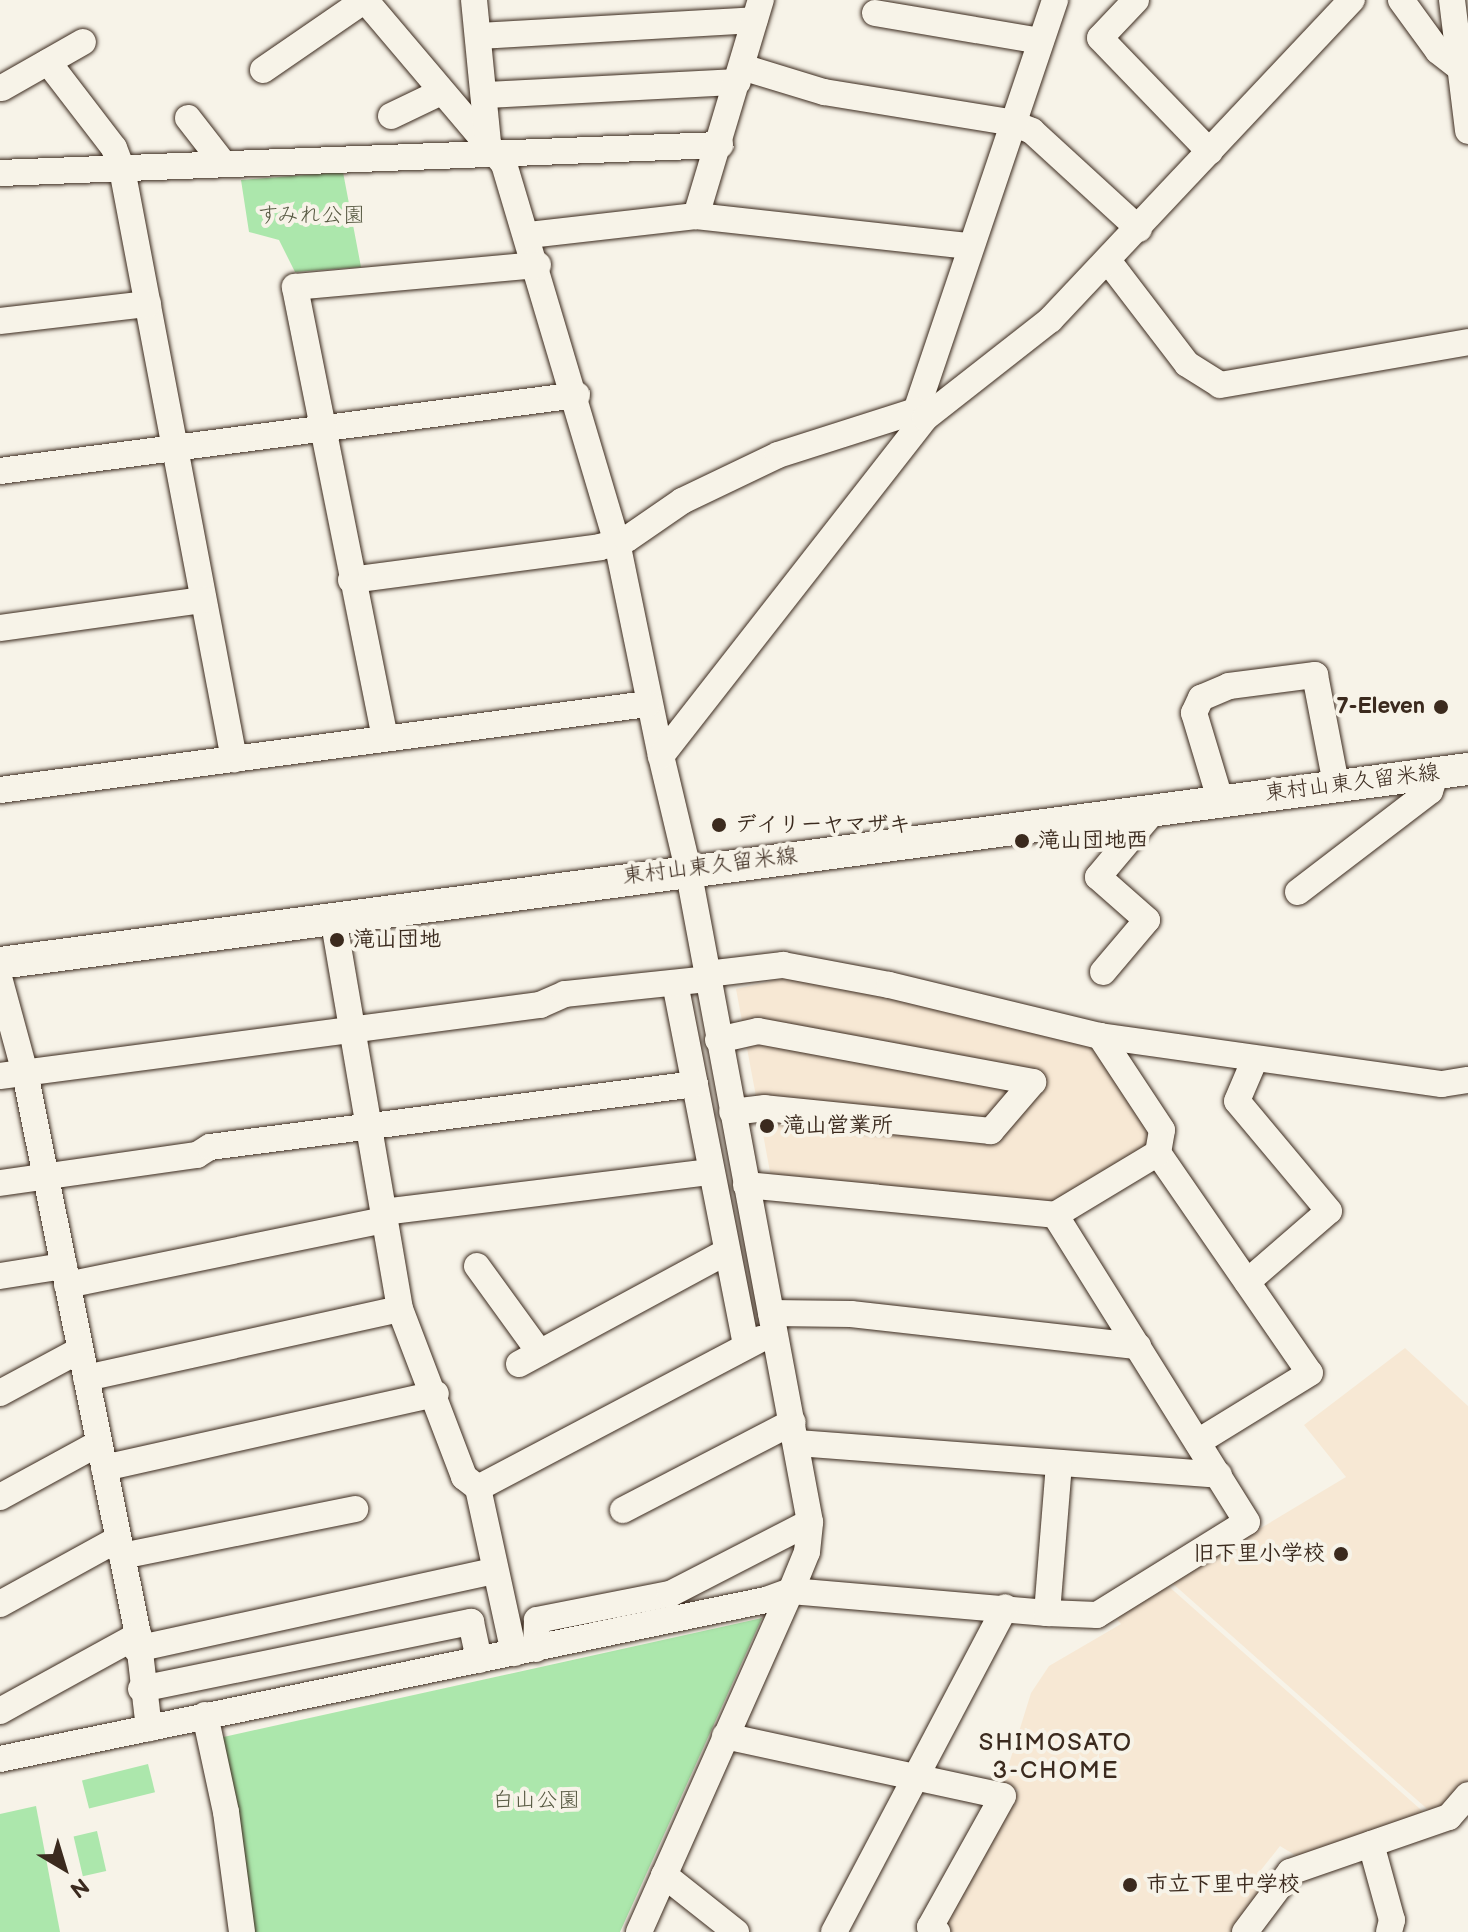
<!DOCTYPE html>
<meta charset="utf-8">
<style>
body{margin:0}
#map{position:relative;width:1468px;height:1932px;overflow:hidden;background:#f7f3e8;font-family:"Balsamiq Sans","Klee One",sans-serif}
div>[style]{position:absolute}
.built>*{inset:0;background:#f7e8d4}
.green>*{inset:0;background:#ace7ac;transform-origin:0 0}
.roads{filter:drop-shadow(0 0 2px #3b2a1e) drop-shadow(0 0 2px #3b2a1e)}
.minor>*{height:26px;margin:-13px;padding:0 13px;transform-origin:13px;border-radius:13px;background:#f7f3e8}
.major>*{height:32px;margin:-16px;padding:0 16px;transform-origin:16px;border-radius:16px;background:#f7f3e8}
.dots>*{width:22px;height:22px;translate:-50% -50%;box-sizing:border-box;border:4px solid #f7f3e8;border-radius:50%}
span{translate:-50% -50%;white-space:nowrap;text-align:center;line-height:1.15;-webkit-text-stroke:8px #f7f3e8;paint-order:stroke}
.park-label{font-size:22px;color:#575942}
.poi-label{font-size:22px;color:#3b2a1e;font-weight:700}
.right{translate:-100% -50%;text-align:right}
.left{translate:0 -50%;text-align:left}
.street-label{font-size:22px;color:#3b2a1e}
.neighbourhood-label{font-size:24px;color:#3b2a1e;letter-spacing:2px}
.north{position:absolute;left:24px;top:1828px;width:80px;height:80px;-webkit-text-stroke:6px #f7f3e8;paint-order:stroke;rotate:142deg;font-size:22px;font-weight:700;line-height:32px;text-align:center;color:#3b2a1e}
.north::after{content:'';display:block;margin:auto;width:28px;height:36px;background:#3b2a1e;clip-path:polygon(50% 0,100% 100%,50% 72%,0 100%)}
</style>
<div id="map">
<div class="built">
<div style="clip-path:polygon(787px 977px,1099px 1043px,1153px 1123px,1148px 1147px,1057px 1202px,771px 1177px,736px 989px)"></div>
<div style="clip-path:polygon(1405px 1348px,1468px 1406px,1468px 1787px,1434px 1815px,1171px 1582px,1346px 1477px,1304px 1425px)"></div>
<div style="clip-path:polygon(1166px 1584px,1428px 1816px,1303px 1860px,1280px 1846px,1261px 1870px,1276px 1883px,1239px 1932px,949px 1932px,938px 1925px,1018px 1790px,1003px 1783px,1031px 1693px,1049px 1666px,1121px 1624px,1114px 1616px)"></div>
</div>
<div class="green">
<div style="clip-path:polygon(343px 172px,361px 267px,295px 272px,279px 240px,249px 232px,241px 180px)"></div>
<div style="clip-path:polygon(762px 1618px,620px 1932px,253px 1932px,219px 1738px)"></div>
<div style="left:148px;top:1764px;width:29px;height:68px;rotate:76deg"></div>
<div style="clip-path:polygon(36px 1806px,60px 1932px,0 1932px,0 1814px)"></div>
<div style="left:97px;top:1831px;width:41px;height:24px;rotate:77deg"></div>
</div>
<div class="roads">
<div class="minor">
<div style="left:365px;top:0;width:215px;rotate:49.7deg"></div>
<div style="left:504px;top:164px;width:395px;rotate:73.4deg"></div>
<div style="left:617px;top:542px;width:218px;rotate:78.4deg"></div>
<div style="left:474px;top:0;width:145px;rotate:84.4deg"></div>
<div style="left:1136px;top:0;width:52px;rotate:133.5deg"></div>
<div style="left:1100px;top:38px;width:158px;rotate:46deg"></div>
<div style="left:1401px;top:0;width:63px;rotate:54deg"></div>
<div style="left:1438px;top:51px;width:29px;rotate:38deg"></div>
<div style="left:1452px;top:0;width:132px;rotate:83deg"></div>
<div style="left:875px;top:13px;width:168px;rotate:9.6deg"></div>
<div style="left:479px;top:36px;width:276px;rotate:-3.3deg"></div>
<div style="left:48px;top:62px;width:108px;rotate:52.5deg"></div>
<div style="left:114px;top:148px;width:22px;rotate:69deg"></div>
<div style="left:122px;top:169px;width:601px;rotate:79.25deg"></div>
<div style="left:742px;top:67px;width:86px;rotate:17deg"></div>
<div style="left:824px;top:92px;width:188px;rotate:9.2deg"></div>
<div style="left:1010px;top:122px;width:24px;rotate:22deg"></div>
<div style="left:1032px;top:131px;width:145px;rotate:42.5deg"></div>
<div style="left:263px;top:70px;width:124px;rotate:-34.5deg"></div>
<div style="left:2px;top:88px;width:93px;rotate:-29.6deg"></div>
<div style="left:487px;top:95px;width:251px;rotate:-3deg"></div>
<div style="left:391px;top:116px;width:55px;rotate:-25.6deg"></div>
<div style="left:188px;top:118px;width:57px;rotate:52.1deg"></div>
<div style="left:0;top:173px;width:721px;rotate:-2.23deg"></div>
<div style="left:696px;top:216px;width:226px;rotate:-73.3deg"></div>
<div style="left:529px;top:235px;width:168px;rotate:-6.5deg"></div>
<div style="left:696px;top:216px;width:275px;rotate:6.3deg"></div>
<div style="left:1109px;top:262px;width:128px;rotate:52.6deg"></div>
<div style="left:1187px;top:364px;width:39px;rotate:32deg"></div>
<div style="left:1220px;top:385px;width:252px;rotate:-9.8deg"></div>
<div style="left:0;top:321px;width:149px;rotate:-6.6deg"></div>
<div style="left:916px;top:411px;width:434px;rotate:-71.3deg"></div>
<div style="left:0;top:471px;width:582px;rotate:-7.5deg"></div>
<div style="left:351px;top:580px;width:251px;rotate:-7.5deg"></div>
<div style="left:600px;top:547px;width:28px;rotate:-17deg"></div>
<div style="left:627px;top:539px;width:67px;rotate:-34.6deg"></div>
<div style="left:682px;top:501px;width:106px;rotate:-25.6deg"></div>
<div style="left:778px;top:455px;width:145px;rotate:-17.7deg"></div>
<div style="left:0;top:628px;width:205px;rotate:-7.9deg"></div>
<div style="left:385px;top:738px;width:460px;rotate:-101.3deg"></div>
<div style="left:295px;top:287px;width:244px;rotate:-5.2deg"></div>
<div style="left:0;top:790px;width:653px;rotate:-7.57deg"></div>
<div style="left:1220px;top:799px;width:90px;rotate:-106.8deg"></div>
<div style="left:1194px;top:713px;width:17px;rotate:-65deg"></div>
<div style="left:1201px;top:698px;width:30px;rotate:-23deg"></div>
<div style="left:1229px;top:686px;width:87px;rotate:-7.3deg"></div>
<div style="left:1315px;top:675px;width:111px;rotate:79.1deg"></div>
<div style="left:1298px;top:892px;width:166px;rotate:-37.4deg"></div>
<div style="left:1430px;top:791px;width:19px;rotate:-72deg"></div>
<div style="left:333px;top:917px;width:398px;rotate:80.3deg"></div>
<div style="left:400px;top:1309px;width:180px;rotate:69.1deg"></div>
<div style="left:464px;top:1477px;width:18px;rotate:38deg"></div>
<div style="left:478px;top:1488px;width:169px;rotate:77.7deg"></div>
<div style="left:1103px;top:972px;width:68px;rotate:-49.8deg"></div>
<div style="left:1147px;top:920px;width:65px;rotate:-138.7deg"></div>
<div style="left:1098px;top:877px;width:90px;rotate:-50deg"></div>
<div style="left:707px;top:974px;width:77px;rotate:-6.8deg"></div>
<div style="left:783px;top:965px;width:108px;rotate:10.7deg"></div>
<div style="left:889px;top:985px;width:217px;rotate:13.6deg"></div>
<div style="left:1100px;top:1036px;width:345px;rotate:8deg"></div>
<div style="left:1442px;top:1084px;width:26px;rotate:-9deg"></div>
<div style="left:0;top:981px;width:95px;rotate:74.8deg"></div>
<div style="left:25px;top:1073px;width:573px;rotate:78.63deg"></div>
<div style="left:138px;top:1635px;width:94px;rotate:83.3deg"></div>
<div style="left:675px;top:983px;width:370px;rotate:78.9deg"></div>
<div style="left:718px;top:1040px;width:41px;rotate:-12.7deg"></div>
<div style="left:758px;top:1031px;width:280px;rotate:10.5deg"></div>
<div style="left:1033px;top:1082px;width:65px;rotate:130.6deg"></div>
<div style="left:991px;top:1131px;width:227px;rotate:-174.2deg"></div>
<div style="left:765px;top:1108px;width:33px;rotate:173deg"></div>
<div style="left:0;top:1076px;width:545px;rotate:-7.49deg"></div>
<div style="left:540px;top:1005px;width:27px;rotate:-24deg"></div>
<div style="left:565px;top:994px;width:144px;rotate:-6deg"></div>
<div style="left:1158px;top:1153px;width:267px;rotate:55.4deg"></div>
<div style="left:1310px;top:1373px;width:132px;rotate:148.4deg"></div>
<div style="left:0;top:1183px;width:199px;rotate:-8.1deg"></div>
<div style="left:197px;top:1155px;width:15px;rotate:-32deg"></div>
<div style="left:210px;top:1147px;width:489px;rotate:-7.4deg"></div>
<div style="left:746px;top:1185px;width:310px;rotate:5.5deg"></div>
<div style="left:1055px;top:1215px;width:120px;rotate:-31deg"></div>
<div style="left:1158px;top:1153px;width:23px;rotate:-80deg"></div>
<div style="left:1162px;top:1130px;width:113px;rotate:-123.4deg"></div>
<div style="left:383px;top:1212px;width:330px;rotate:-7deg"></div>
<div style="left:477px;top:1266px;width:107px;rotate:54.1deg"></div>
<div style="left:0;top:1276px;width:65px;rotate:-8.9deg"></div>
<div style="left:1247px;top:1282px;width:108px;rotate:-40.9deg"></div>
<div style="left:1329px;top:1211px;width:143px;rotate:-129.9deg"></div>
<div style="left:1237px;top:1101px;width:46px;rotate:-66.8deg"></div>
<div style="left:67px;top:1285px;width:325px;rotate:-11.6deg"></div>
<div style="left:771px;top:1313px;width:80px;rotate:0.7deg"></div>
<div style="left:851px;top:1314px;width:289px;rotate:6.4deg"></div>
<div style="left:519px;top:1364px;width:235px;rotate:-28.4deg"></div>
<div style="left:86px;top:1378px;width:321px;rotate:-12.4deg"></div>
<div style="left:0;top:1393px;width:91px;rotate:-28.3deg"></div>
<div style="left:797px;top:1443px;width:423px;rotate:4.3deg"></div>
<div style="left:104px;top:1468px;width:340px;rotate:-12.6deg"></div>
<div style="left:478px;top:1488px;width:320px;rotate:-27.8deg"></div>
<div style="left:0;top:1497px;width:113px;rotate:-28.6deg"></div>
<div style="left:623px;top:1510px;width:191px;rotate:-27.4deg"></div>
<div style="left:122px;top:1556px;width:238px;rotate:-11.4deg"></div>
<div style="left:0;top:1604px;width:135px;rotate:-28.8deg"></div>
<div style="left:1047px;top:1613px;width:50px;rotate:2.3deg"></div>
<div style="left:1097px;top:1615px;width:176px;rotate:-31.8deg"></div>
<div style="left:1247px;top:1522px;width:362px;rotate:-122deg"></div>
<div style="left:136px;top:1649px;width:367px;rotate:-12.3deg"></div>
<div style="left:536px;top:1649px;width:29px;rotate:-88deg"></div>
<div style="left:537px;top:1620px;width:136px;rotate:-11.1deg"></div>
<div style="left:670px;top:1594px;width:157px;rotate:-27.2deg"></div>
<div style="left:141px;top:1689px;width:337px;rotate:-11.5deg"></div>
<div style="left:471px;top:1622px;width:39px;rotate:78deg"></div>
<div style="left:0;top:1711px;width:158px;rotate:-28.8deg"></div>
<div style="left:205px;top:1715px;width:99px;rotate:77.8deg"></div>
<div style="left:226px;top:1812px;width:121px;rotate:82.4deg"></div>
<div style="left:725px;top:1736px;width:284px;rotate:12.2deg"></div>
<div style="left:1003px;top:1796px;width:150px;rotate:119.1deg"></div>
<div style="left:930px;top:1927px;width:9px;rotate:36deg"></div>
<div style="left:0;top:1759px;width:782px;rotate:-11.73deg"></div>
<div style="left:766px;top:1600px;width:27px;rotate:-20deg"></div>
<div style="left:791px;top:1591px;width:257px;rotate:4.9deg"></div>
<div style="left:1047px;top:1613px;width:150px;rotate:-85.4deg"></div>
<div style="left:1371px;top:1844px;width:79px;rotate:74.6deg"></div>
<div style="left:1392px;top:1920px;width:12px;rotate:104deg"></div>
<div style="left:664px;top:1875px;width:92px;rotate:38.4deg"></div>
<div style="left:639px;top:1932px;width:373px;rotate:-66deg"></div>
<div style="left:791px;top:1591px;width:42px;rotate:-67.7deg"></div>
<div style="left:807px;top:1552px;width:30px;rotate:-84deg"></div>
<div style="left:810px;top:1522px;width:664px;rotate:-100.58deg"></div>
<div style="left:688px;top:869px;width:116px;rotate:-103.4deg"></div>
<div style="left:661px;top:756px;width:429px;rotate:-52deg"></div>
<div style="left:925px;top:418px;width:159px;rotate:-38.1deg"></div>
<div style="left:1050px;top:320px;width:440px;rotate:-46.7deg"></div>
<div style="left:834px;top:1932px;width:367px;rotate:-62.2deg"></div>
<div style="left:1245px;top:1932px;width:75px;rotate:-53.1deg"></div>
<div style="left:1290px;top:1872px;width:168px;rotate:-19.1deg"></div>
<div style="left:1449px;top:1817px;width:29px;rotate:-49deg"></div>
</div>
<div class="major">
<div style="left:0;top:963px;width:1481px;rotate:-7.53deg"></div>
</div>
</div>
<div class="dots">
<div style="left:1441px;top:707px;background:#3b2a1e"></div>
<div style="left:719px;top:825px;background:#3b2a1e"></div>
<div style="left:1022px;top:841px;background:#3b2a1e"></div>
<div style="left:337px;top:940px;background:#3b2a1e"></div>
<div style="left:767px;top:1126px;background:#3b2a1e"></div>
<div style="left:1341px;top:1554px;background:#3b2a1e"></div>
<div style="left:1130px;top:1885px;background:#3b2a1e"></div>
</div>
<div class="park-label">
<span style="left:311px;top:216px">すみれ公園</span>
<span style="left:536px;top:1801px">白山公園</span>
</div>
<div class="poi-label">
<span class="right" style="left:1425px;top:707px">7-Eleven</span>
<span class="left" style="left:735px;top:825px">デイリーヤマザキ</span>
<span class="left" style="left:1038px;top:841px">滝山団地西</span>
<span class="left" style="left:353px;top:940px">滝山団地</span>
<span class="left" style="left:783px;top:1126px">滝山営業所</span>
<span class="right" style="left:1325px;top:1554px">旧下里小学校</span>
<span class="left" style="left:1146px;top:1885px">市立下里中学校</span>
</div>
<div class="street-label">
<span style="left:1352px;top:783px;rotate:-7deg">東村山東久留米線</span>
<span style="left:710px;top:866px;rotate:-7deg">東村山東久留米線</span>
</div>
<div class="neighbourhood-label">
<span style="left:1056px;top:1757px">SHIMOSATO<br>3-CHOME</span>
</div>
<div class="north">N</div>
</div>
